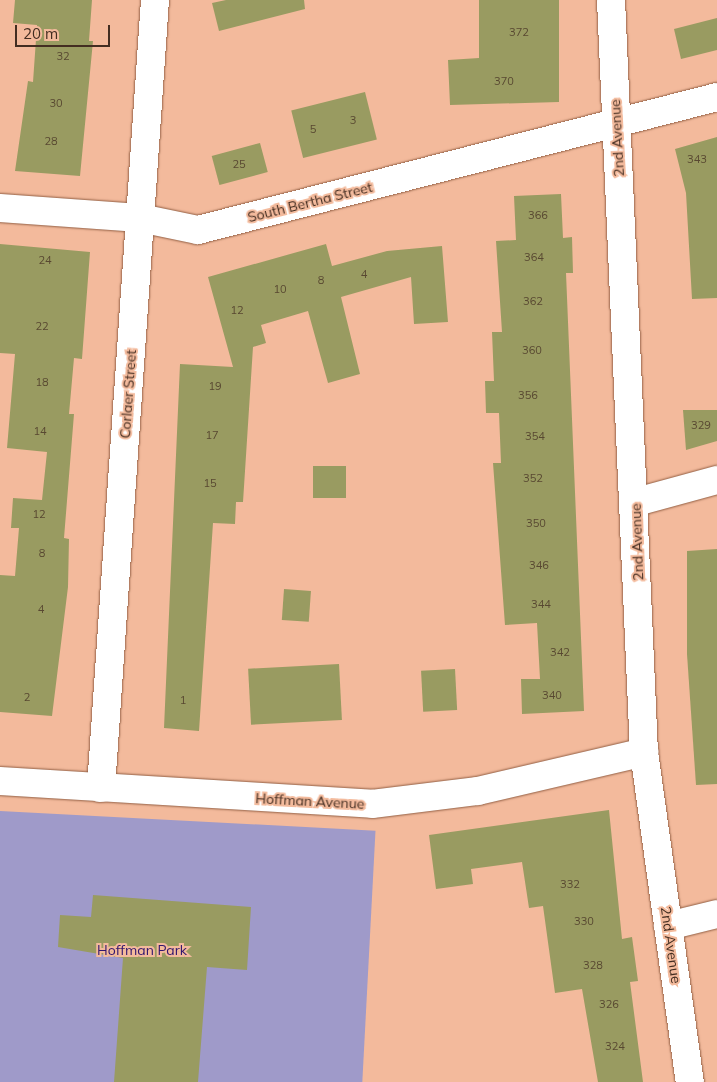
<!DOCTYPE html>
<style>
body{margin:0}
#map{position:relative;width:717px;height:1082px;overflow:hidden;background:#f3ba9c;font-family:Mulish,sans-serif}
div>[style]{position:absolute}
.green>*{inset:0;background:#9f9ac9;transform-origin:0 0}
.building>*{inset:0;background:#999b61;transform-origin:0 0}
.roads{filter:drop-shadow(0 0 1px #925f44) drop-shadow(0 0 1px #925f44)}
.minor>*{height:28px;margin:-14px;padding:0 14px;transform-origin:14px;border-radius:14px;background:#fff}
.tertiary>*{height:28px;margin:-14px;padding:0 14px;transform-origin:14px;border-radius:14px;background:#fff}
span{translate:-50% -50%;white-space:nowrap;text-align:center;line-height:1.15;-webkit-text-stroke:4px #f3ba9c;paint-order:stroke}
.number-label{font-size:11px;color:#584831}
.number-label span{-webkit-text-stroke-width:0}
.street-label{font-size:14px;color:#432d21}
.park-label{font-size:14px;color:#31156e}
.scale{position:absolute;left:15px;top:25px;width:95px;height:22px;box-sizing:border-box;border:2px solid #432d21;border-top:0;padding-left:6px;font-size:15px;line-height:18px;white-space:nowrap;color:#432d21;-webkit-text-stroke:4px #f3ba9c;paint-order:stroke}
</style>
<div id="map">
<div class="green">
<div style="left:0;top:811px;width:376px;height:271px;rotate:3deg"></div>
</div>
<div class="building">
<div style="clip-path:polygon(15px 0,92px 0,89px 41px,93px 41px,80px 176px,15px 171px,28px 81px,33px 82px,37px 25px,13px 23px)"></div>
<div style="clip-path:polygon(226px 0,304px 0,305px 9px,219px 31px,212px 3px)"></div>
<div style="clip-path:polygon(479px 0,559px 0,559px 102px,450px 105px,448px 60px,479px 58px)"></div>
<div style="clip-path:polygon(717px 18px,717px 50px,681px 59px,674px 29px)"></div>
<div style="left:365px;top:92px;width:49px;height:76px;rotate:76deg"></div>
<div style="clip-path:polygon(717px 137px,717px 298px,692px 299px,686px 193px,675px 149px)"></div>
<div style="left:260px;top:143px;width:30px;height:50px;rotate:75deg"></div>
<div style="clip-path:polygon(561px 194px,563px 238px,572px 237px,573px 273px,566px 273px,584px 711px,522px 714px,521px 679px,540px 679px,537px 623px,505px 625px,493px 463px,501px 463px,499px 413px,486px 413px,485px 381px,494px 381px,492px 332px,502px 332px,496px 241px,516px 240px,514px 196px)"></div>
<div style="clip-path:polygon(0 244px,90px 252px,82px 359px,74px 358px,69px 414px,74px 414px,64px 538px,69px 539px,68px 587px,52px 716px,0 712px,0 575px,15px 576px,19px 528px,11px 528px,13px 498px,42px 500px,47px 452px,7px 448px,15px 354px,0 353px)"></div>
<div style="clip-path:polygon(326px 244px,332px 266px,387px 251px,442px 246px,448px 322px,414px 324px,411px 277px,341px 297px,360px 374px,328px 383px,308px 311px,261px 325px,266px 343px,253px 347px,243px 502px,236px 502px,235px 524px,213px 523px,199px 731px,164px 728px,180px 364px,233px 367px,208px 277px)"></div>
<div style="clip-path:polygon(683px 410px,717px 410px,717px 441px,686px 450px)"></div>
<div style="left:313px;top:466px;width:33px;height:32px"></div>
<div style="clip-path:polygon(717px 549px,717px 784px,696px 785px,687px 654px,687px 551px)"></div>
<div style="left:284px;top:589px;width:27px;height:31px;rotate:4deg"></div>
<div style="left:339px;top:664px;width:56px;height:91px;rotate:87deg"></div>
<div style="left:455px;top:669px;width:41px;height:34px;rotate:87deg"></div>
<div style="clip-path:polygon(609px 810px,622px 939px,632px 937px,638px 981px,630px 982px,643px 1082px,598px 1082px,582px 989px,555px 993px,543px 906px,529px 908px,522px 862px,471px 869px,473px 884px,436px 889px,429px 835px)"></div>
<div style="clip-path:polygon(93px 895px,251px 907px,247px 970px,207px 967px,198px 1082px,114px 1082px,123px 958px,58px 947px,60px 915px,91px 917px)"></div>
</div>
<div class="roads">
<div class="minor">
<div style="left:0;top:208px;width:140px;rotate:4.1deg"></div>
<div style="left:140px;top:218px;width:59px;rotate:11.7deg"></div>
<div style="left:198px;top:230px;width:536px;rotate:-14.37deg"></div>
<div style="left:636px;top:502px;width:84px;rotate:-15.2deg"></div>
<div style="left:101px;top:788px;width:790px;rotate:-86.08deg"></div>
<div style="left:668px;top:926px;width:50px;rotate:-13.8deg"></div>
</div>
<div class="tertiary">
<div style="left:611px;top:0;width:753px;rotate:87.49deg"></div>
<div style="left:644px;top:752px;width:333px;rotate:82.1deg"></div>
<div style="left:0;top:781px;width:373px;rotate:3.5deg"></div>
<div style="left:372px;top:804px;width:107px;rotate:-7deg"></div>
<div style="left:478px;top:791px;width:171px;rotate:-13.2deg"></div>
</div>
</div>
<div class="number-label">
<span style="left:519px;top:32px">372</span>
<span style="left:63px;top:56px">32</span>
<span style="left:504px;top:81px">370</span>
<span style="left:56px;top:103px">30</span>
<span style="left:353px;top:120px">3</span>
<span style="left:313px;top:129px">5</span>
<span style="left:51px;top:141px">28</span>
<span style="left:697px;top:159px">343</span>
<span style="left:239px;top:164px">25</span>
<span style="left:538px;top:215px">366</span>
<span style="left:534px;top:257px">364</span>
<span style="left:45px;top:260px">24</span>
<span style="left:364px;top:274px">4</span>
<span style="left:321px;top:280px">8</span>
<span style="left:280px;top:289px">10</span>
<span style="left:533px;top:301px">362</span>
<span style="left:237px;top:310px">12</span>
<span style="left:42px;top:326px">22</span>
<span style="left:532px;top:350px">360</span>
<span style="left:42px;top:382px">18</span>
<span style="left:215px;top:386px">19</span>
<span style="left:528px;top:395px">356</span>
<span style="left:701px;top:425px">329</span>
<span style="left:40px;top:431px">14</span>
<span style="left:212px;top:435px">17</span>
<span style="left:535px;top:436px">354</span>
<span style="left:533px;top:478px">352</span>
<span style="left:210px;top:483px">15</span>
<span style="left:39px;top:514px">12</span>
<span style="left:536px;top:523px">350</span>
<span style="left:42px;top:553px">8</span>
<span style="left:539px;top:565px">346</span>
<span style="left:541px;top:604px">344</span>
<span style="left:41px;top:609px">4</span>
<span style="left:560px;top:652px">342</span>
<span style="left:552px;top:695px">340</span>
<span style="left:27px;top:697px">2</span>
<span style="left:183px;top:700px">1</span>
<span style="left:570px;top:884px">332</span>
<span style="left:584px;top:921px">330</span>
<span style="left:593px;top:965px">328</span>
<span style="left:609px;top:1004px">326</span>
<span style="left:615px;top:1046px">324</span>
</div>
<div class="street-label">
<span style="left:617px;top:138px;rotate:-93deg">2nd Avenue</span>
<span style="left:310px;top:202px;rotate:-14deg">South Bertha Street</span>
<span style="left:128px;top:394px;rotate:-86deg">Corlaer Street</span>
<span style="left:637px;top:542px;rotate:-92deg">2nd Avenue</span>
<span style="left:310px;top:801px;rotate:3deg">Hoffman Avenue</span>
<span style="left:671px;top:945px;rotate:82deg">2nd Avenue</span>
</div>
<div class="park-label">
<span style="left:142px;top:950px">Hoffman Park</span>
</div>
<div class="scale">20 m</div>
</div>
